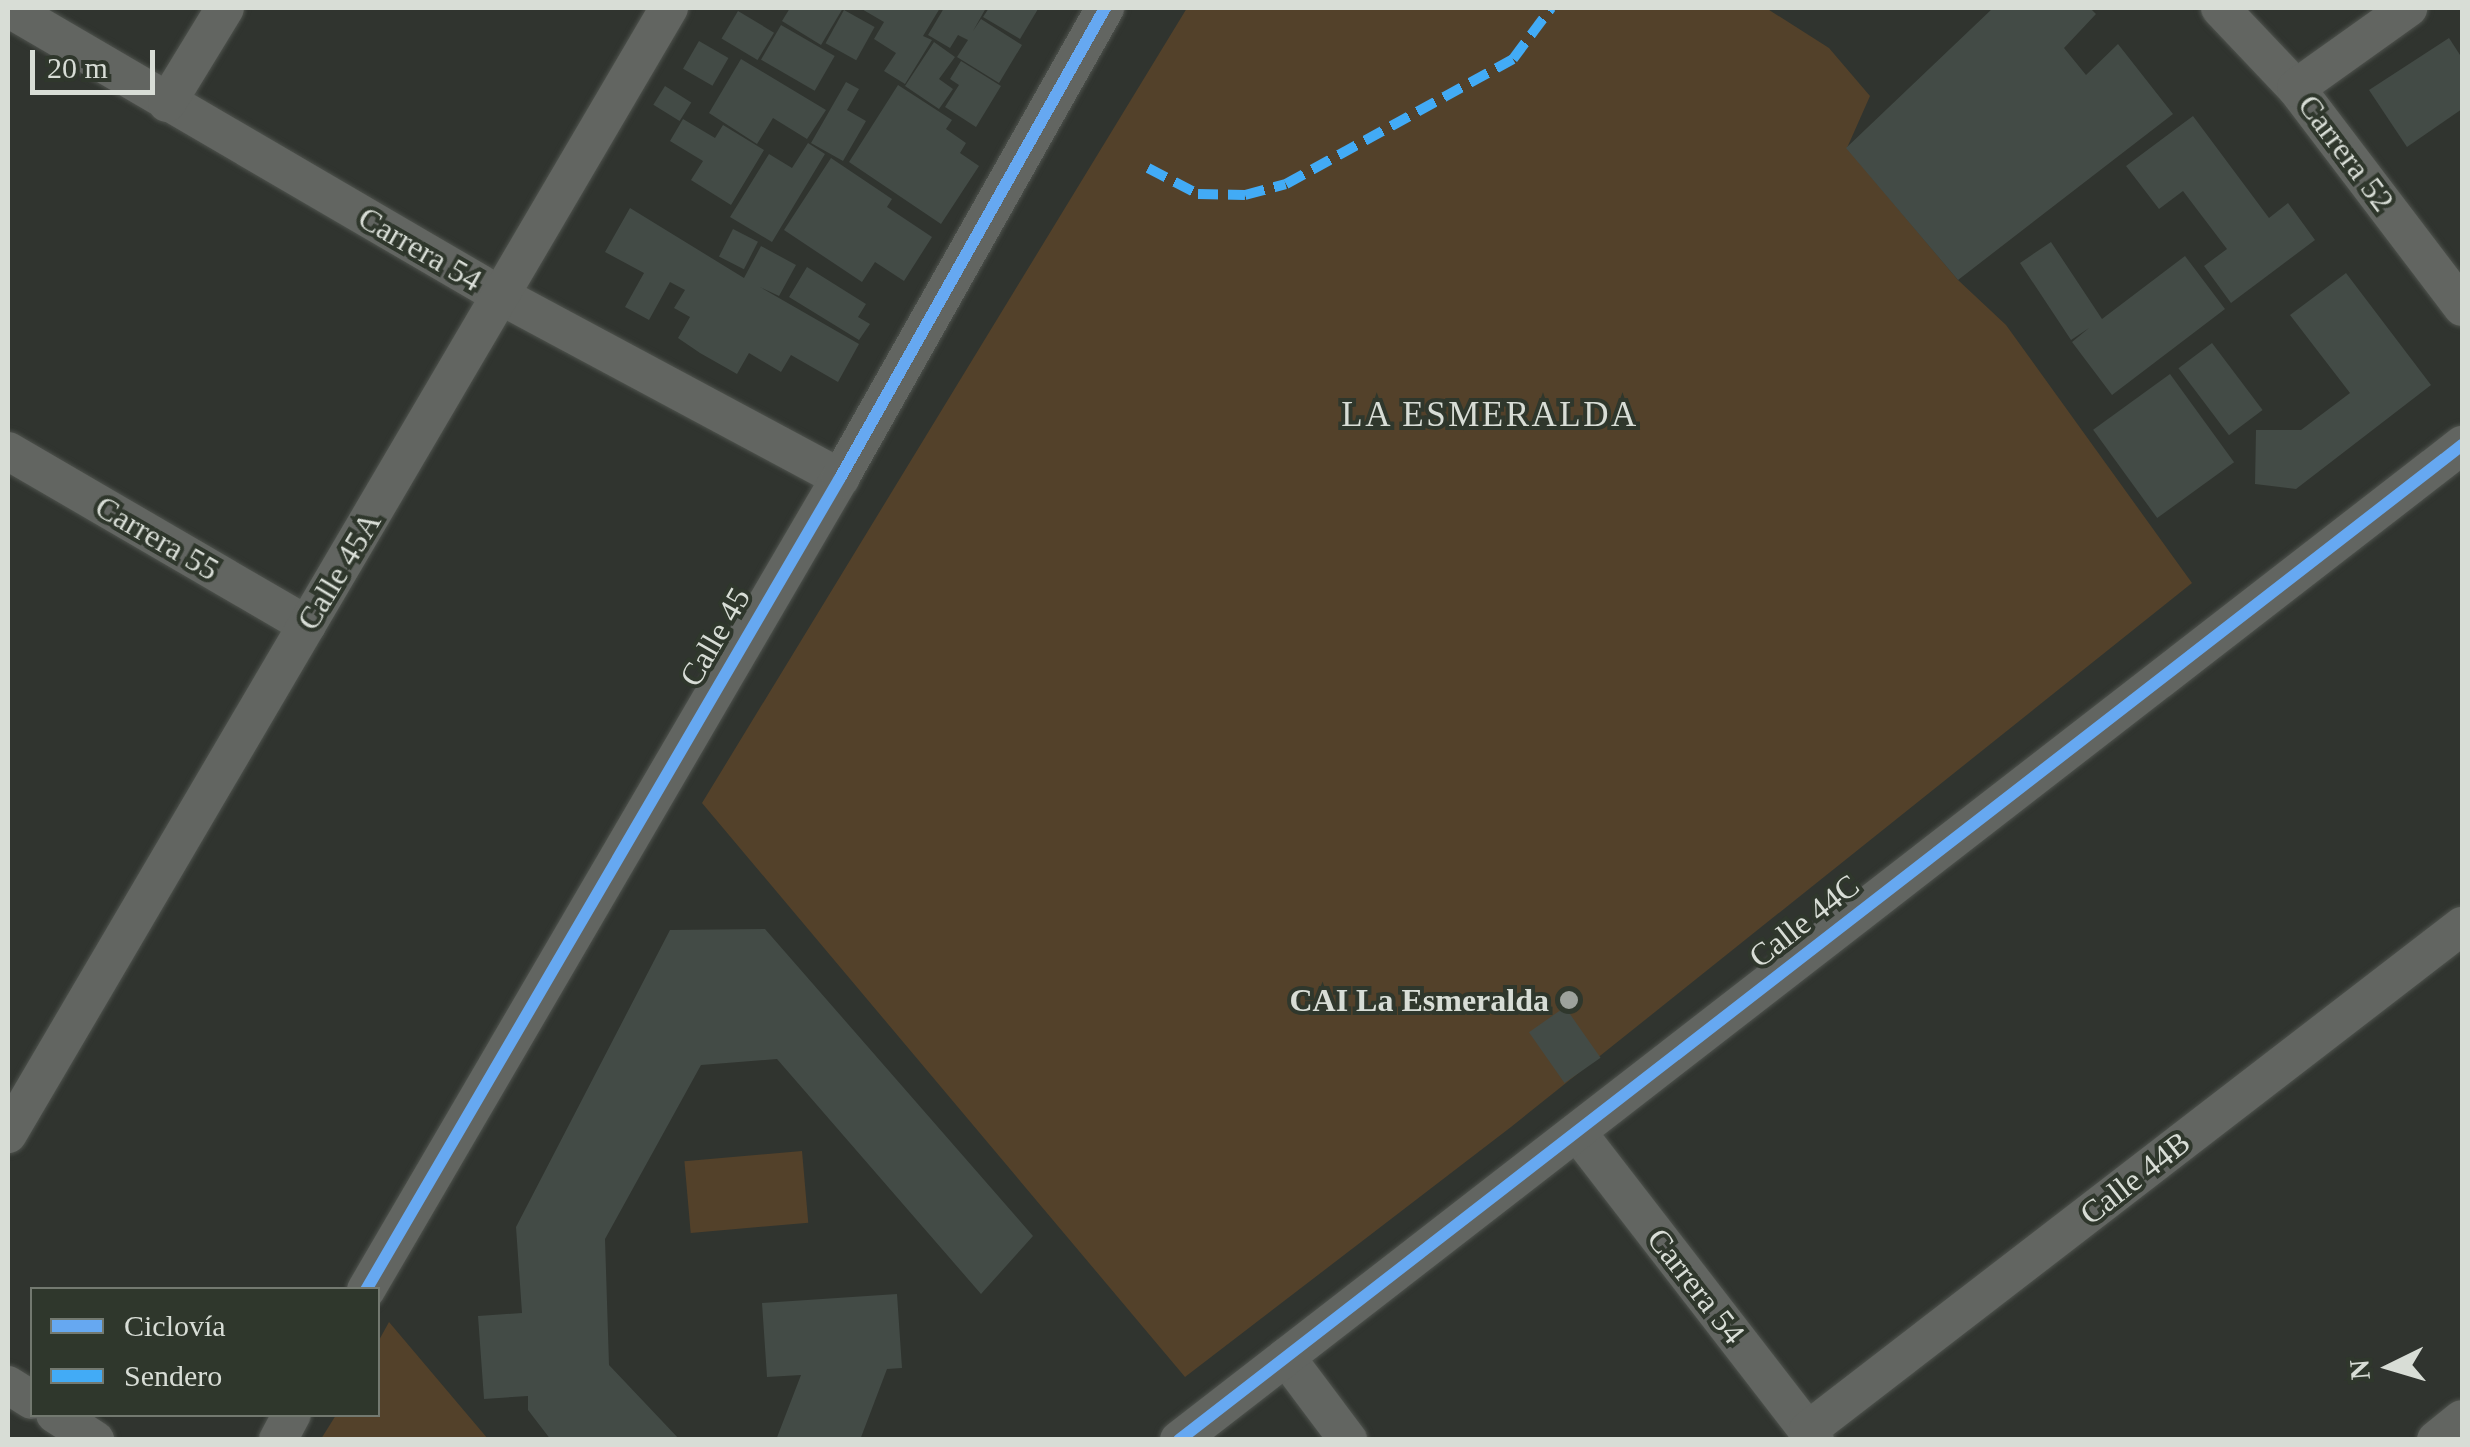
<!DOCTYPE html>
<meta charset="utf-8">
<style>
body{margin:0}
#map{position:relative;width:2470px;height:1447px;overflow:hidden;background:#30342f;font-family:"Times New Roman",serif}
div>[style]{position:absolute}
.green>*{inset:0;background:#53412a;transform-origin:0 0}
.building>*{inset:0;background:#434b46;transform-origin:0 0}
.roads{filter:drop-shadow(0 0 2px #4e524d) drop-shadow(0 0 2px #4e524d)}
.minor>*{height:38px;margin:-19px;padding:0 19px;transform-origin:19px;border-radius:19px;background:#626561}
.quiet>*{height:10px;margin-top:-5px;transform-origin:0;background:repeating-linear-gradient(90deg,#42abf6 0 20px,transparent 0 30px)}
.cycleway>*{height:12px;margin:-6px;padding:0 6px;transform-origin:6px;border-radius:6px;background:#66a8f1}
.dots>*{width:28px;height:28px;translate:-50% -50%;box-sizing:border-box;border:5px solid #2f372c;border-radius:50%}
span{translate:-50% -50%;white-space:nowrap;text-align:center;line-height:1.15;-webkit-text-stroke:8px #2f372c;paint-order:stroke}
.street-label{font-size:32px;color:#d8ddd6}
.poi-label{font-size:32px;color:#d8ddd6;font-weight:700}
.right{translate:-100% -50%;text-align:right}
.neighbourhood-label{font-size:35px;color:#d8ddd6;letter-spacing:2.5px}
.frame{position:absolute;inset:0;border:10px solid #d8ddd6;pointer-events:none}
.legend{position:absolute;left:30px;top:1287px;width:350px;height:130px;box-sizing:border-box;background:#2f372c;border:2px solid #737970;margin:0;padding:12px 18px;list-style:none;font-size:30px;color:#d8ddd6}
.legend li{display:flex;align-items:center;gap:20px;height:50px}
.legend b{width:50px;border:2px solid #737970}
.north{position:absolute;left:2340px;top:1317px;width:100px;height:100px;-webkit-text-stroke:8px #2f372c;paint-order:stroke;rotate:265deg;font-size:28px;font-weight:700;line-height:40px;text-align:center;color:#d8ddd6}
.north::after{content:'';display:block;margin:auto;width:35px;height:45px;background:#d8ddd6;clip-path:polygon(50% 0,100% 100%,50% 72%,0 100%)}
.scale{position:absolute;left:30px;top:50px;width:125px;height:45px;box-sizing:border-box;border:5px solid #d8ddd6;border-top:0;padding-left:12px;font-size:30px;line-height:35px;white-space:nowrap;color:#d8ddd6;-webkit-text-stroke:8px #2f372c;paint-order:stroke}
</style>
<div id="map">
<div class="green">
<div style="clip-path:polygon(1187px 8px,1766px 8px,1829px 48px,1870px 96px,1847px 148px,1958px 280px,2006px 325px,2192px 583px,1511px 1127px,1185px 1377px,702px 803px)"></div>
<div style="left:802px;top:1151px;width:72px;height:118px;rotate:85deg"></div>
<div style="clip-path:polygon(389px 1322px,488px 1439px,321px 1439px,336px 1415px,378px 1414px,378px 1342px)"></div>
</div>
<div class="building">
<div style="clip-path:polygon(790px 8px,843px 8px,821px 45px,782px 21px)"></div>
<div style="clip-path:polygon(860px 8px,940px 8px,923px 36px,932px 40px,905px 84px,884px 71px,896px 53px,874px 39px,884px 22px)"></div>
<div style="clip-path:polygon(944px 8px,986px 8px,973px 31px,981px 19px,1022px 45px,999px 83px,957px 57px,968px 40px,958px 35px,950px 48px,928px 35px)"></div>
<div style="clip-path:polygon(989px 8px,1035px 8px,1038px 9px,1020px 39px,983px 17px)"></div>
<div style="clip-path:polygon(1993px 8px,2090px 8px,2096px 14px,2064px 48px,2086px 75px,2118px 44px,2173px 114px,1958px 280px,1846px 148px)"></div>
<div style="left:844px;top:10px;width:35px;height:38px;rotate:29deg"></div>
<div style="left:738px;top:11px;width:42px;height:32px;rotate:31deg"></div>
<div style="left:781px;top:25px;width:62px;height:40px;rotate:30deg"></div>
<div style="clip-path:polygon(2449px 38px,2462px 58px,2462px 109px,2407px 147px,2369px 90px)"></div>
<div style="left:699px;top:41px;width:34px;height:32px;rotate:30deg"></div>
<div style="clip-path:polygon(934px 42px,955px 57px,939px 79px,953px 89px,939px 109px,905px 86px)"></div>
<div style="clip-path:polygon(741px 59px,826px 110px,807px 139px,773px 118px,757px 144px,709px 113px)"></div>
<div style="clip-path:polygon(961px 61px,1001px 86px,976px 127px,945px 107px,959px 85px,950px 79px)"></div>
<div style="clip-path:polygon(846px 82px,859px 89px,847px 110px,866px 121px,843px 161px,811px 143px)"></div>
<div style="clip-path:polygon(898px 85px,952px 120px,946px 129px,966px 143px,960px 153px,979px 166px,941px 224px,849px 162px)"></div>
<div style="left:665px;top:86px;width:31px;height:22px;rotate:32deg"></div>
<div style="clip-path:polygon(2193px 116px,2269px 218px,2288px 203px,2315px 240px,2231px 303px,2204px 266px,2227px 249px,2183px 191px,2159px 209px,2126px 166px)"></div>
<div style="clip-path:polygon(683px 119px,715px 138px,723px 125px,764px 150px,731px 205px,691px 180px,703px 161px,670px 141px)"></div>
<div style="clip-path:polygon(808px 143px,825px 154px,772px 242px,730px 217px,769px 154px,792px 168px)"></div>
<div style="clip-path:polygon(831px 158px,892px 199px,887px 207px,932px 237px,904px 281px,875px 262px,862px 282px,784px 230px)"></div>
<div style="clip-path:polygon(630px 208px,744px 278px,761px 246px,796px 265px,779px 296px,760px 287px,859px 344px,838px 382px,791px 355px,781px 372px,749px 353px,737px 374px,700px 353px,678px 338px,690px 317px,674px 308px,685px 290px,670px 282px,649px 320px,625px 307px,644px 273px,605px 252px)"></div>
<div style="left:733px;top:229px;width:28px;height:31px;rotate:27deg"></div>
<div style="clip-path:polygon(2051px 242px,2102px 319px,2185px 256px,2225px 309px,2112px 395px,2072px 342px,2089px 328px,2071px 340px,2020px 263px)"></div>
<div style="clip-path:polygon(807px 267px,866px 304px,858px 317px,870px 324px,859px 340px,789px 297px)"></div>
<div style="clip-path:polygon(2346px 273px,2431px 385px,2296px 489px,2255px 484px,2256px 430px,2301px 430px,2350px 393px,2290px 315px)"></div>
<div style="left:2212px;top:343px;width:84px;height:42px;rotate:53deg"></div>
<div style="left:2170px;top:374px;width:109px;height:95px;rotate:54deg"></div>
<div style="clip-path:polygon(765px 929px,1033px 1236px,981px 1294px,777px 1059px,701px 1065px,605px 1239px,609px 1365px,680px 1440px,551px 1440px,528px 1410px,528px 1396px,484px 1399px,478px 1316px,522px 1313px,516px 1227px,670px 930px)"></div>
<div style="left:1565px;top:1007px;width:62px;height:44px;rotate:55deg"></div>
<div style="clip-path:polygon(897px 1294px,902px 1368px,887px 1369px,860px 1440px,776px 1440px,801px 1375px,767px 1377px,762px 1303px)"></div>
</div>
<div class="roads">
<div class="minor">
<div style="left:8px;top:8px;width:573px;rotate:30.28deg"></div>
<div style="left:503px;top:297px;width:383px;rotate:28.2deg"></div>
<div style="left:2220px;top:8px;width:110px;rotate:46.5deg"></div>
<div style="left:2296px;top:88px;width:275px;rotate:52.8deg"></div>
<div style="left:2296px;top:88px;width:138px;rotate:-35.5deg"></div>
<div style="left:167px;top:103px;width:111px;rotate:-58.6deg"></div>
<div style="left:8px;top:451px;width:346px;rotate:30.2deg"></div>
<div style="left:1577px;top:1132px;width:389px;rotate:52.3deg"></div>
<div style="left:8px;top:1134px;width:1306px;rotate:-59.59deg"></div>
<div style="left:366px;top:1290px;width:940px;rotate:-59.73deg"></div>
<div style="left:840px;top:478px;width:540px;rotate:-60.58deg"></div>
<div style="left:1286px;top:1357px;width:104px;rotate:53.2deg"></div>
<div style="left:8px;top:1385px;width:28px;rotate:32deg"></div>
<div style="left:55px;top:1414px;width:48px;rotate:33deg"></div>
<div style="left:1808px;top:1430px;width:826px;rotate:-37.62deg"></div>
<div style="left:278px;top:1440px;width:30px;rotate:-62deg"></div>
<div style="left:1179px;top:1440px;width:1624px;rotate:-37.79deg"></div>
<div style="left:2436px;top:1440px;width:33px;rotate:-39deg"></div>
</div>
</div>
<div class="quiet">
<div style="left:1148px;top:168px;width:56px;rotate:27.5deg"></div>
<div style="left:1198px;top:194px;width:47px;rotate:1.2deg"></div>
<div style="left:1245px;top:195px;width:42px;rotate:-15deg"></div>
<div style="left:1286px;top:184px;width:259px;rotate:-28.8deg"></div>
<div style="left:1513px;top:59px;width:64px;rotate:-53.3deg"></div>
</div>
<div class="cycleway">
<div style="left:366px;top:1290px;width:940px;rotate:-59.73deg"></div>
<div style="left:840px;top:478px;width:540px;rotate:-60.58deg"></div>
<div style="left:1179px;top:1440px;width:1624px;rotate:-37.79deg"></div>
</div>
<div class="dots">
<div style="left:1569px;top:1000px;background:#9da29c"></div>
</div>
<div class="street-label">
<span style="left:2346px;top:153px;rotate:53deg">Carrera 52</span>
<span style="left:420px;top:249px;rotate:30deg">Carrera 54</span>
<span style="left:157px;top:538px;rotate:30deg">Carrera 55</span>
<span style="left:339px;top:571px;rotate:-59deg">Calle 45A</span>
<span style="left:715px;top:637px;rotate:-60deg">Calle 45</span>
<span style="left:1804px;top:921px;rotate:-38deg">Calle 44C</span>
<span style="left:2135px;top:1178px;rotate:-38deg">Calle 44B</span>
<span style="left:1696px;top:1286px;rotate:52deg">Carrera 54</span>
</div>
<div class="poi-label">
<span class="right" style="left:1549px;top:1000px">CAI La Esmeralda</span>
</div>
<div class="neighbourhood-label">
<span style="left:1490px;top:415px">LA ESMERALDA</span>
</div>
<div class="frame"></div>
<ul class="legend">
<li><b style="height:12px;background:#66a8f1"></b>Ciclovía</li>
<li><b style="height:12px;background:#42abf6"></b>Sendero</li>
</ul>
<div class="north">N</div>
<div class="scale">20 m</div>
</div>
